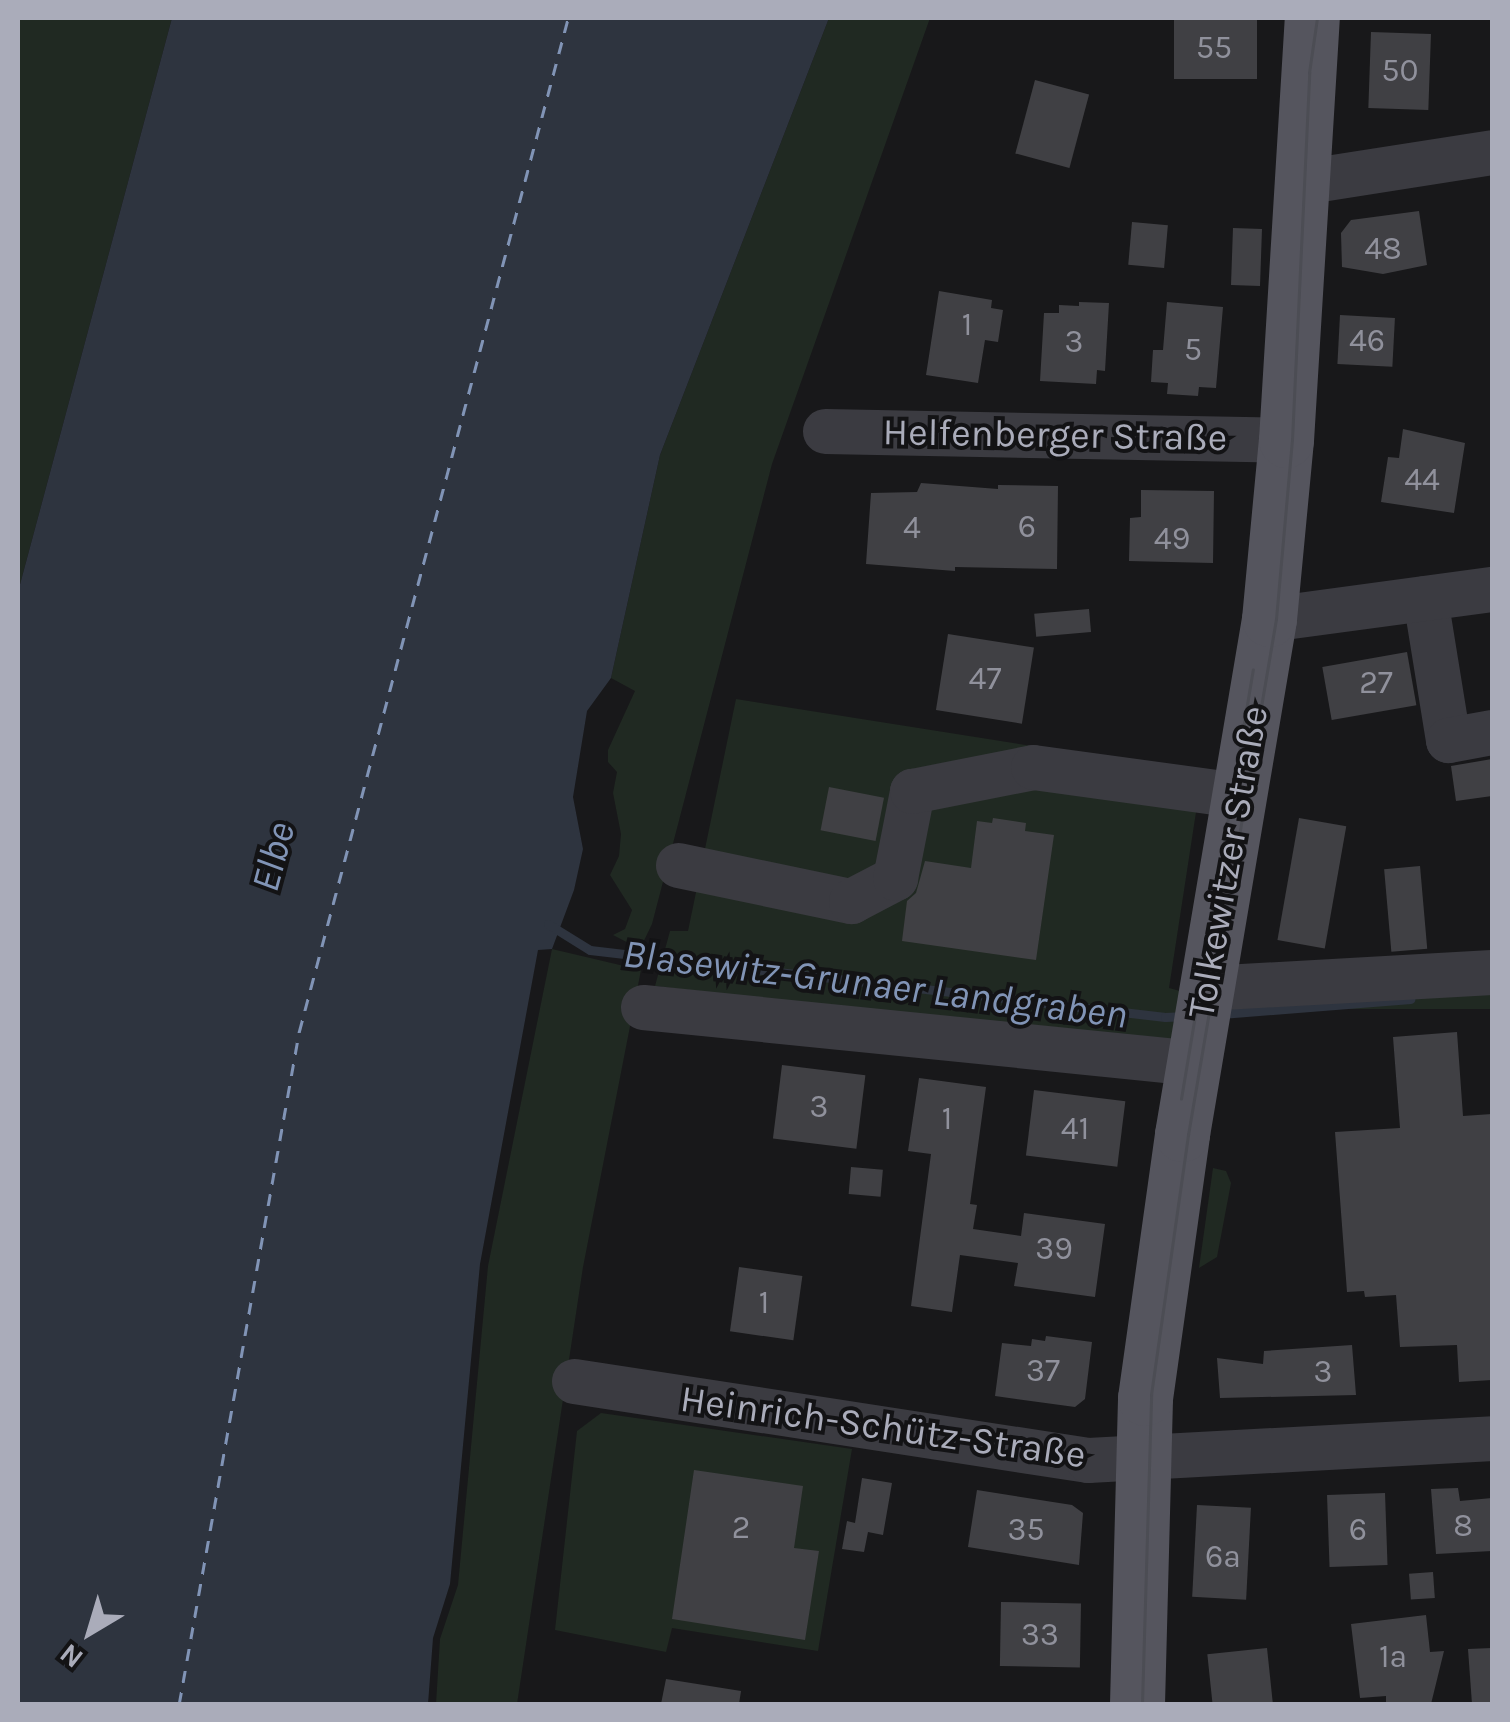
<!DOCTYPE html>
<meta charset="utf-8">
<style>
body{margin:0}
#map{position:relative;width:1510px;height:1722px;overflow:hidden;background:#18181a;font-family:Karla,sans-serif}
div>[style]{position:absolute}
.green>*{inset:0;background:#202922;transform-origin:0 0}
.water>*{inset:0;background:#2e343f}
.stream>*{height:9px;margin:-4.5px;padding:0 4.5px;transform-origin:4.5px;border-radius:4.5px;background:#2e343f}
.ferry>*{height:2.5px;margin-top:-1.25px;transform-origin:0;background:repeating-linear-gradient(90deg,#8194b6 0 12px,transparent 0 22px)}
.building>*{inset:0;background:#404044;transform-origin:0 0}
.minor>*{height:45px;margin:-22.5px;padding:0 22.5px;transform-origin:22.5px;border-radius:22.5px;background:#3b3b41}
.major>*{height:55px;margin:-27.5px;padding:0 27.5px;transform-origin:27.5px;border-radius:27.5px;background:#55555e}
.tram>*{height:2.5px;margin:-1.25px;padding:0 1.25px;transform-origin:1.25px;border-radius:1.25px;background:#4c4d54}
span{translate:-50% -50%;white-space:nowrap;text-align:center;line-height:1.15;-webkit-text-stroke:8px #131315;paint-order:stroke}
.number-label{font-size:32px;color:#90919c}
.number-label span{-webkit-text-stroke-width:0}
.street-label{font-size:38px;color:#aaacba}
.water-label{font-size:40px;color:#8194b6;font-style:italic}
.frame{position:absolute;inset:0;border:20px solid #aaacba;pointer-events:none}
.north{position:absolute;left:40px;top:1582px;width:100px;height:100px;-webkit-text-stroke:8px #131315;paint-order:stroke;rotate:218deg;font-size:28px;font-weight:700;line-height:40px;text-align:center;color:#aaacba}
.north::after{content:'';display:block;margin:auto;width:35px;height:45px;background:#aaacba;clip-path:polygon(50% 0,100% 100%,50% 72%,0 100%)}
</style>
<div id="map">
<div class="green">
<div style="clip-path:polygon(18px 18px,172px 18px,18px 592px)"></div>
<div style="clip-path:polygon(829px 18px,930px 18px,772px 464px,652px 924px,640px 949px,613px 935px,625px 929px,632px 910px,610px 875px,619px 856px,621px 834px,613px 793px,617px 772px,608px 762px,608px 750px,635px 691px,611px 678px,660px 455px)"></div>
<div style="clip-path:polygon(736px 699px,1202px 773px,1169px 988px,1180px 991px,1170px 1046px,655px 986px,670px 931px,688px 931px)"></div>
<div style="clip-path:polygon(552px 949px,641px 970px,583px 1267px,517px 1704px,436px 1704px,440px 1639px,458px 1585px,488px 1266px)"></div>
<div style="left:1492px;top:977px;width:32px;height:253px;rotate:90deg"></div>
<div style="clip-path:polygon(1213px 1168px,1226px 1171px,1231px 1183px,1217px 1257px,1199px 1268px)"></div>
<div style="clip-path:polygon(601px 1413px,852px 1449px,818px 1651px,672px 1628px,666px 1652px,555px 1630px,577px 1431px)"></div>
</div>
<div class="water">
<div style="clip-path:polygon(172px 18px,829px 18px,660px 455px,611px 678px,587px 711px,573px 797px,583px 849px,574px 890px,552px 949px,538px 950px,480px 1264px,450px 1584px,433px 1638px,428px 1704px,18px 1704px,18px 592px)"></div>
</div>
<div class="stream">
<div style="left:548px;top:924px;width:49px;rotate:31.8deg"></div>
<div style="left:590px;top:950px;width:579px;rotate:6.65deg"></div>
<div style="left:1165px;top:1017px;width:21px;rotate:-3deg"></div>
<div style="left:1221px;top:1014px;width:190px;rotate:-4.5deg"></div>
</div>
<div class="ferry">
<div style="left:179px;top:1704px;width:683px;rotate:-79.88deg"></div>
<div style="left:299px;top:1032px;width:1049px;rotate:-75.14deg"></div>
</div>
<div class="building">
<div style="left:1174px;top:18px;width:83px;height:61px"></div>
<div style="left:1371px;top:32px;width:60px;height:76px;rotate:2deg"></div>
<div style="left:1035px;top:80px;width:56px;height:76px;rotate:15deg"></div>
<div style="clip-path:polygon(1419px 211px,1427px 265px,1383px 274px,1342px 267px,1341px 233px,1351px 220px)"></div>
<div style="left:1132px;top:222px;width:36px;height:43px;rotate:5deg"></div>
<div style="left:1233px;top:228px;width:29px;height:57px;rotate:2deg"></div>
<div style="clip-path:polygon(939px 291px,992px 300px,991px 308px,1003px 310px,998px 342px,985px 340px,978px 383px,926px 375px)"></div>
<div style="clip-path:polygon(1079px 302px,1109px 303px,1105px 371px,1097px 370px,1096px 384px,1040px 381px,1044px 313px,1059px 313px,1059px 305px,1079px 306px)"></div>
<div style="clip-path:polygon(1167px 302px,1223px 307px,1216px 388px,1199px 387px,1198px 396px,1167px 394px,1168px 383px,1151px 382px,1153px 350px,1163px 350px)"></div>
<div style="left:1340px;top:315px;width:55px;height:49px;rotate:3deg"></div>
<div style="clip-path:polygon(1403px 429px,1465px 443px,1454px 513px,1381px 502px,1388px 457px,1399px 458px)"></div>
<div style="clip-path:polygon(921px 483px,998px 489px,998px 485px,1058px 486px,1057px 569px,955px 567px,955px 571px,866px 564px,871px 493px,917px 492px)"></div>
<div style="clip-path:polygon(1141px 490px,1214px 491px,1213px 563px,1129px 561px,1130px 518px,1141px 517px)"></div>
<div style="left:1089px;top:609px;width:23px;height:55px;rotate:85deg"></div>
<div style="left:948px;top:634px;width:87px;height:77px;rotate:9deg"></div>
<div style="left:1407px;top:652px;width:54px;height:86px;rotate:80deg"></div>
<div style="clip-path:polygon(1492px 759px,1492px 796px,1456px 801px,1451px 766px)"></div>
<div style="left:829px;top:787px;width:56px;height:44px;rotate:11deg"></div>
<div style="clip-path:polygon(993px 818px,1026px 823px,1025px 831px,1054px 835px,1036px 960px,902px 941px,907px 901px,916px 893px,925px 861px,971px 868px,977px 821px,992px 823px)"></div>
<div style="left:1299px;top:818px;width:48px;height:124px;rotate:10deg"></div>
<div style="left:1420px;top:866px;width:83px;height:36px;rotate:85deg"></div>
<div style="clip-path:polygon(1457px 1032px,1463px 1116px,1492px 1114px,1492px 1380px,1459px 1382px,1457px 1345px,1400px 1347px,1396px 1295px,1365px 1297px,1364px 1291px,1347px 1292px,1335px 1132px,1400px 1128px,1393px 1037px)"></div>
<div style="left:782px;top:1065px;width:84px;height:74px;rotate:7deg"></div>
<div style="clip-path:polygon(919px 1078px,986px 1087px,970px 1204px,977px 1205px,973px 1229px,1021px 1236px,1024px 1213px,1105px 1224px,1095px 1297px,1014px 1286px,1018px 1263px,960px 1255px,952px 1312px,911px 1306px,931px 1154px,908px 1151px)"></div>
<div style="left:1034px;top:1090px;width:92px;height:66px;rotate:7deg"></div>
<div style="left:851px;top:1167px;width:32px;height:27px;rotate:5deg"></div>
<div style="left:739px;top:1267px;width:64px;height:65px;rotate:8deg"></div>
<div style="clip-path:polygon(1046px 1336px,1092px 1342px,1085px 1399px,1075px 1407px,995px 1396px,1002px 1343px,1031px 1346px,1032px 1339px,1045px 1341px)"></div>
<div style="clip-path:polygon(1352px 1345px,1356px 1395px,1220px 1398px,1217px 1358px,1263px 1364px,1264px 1351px)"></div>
<div style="clip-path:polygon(694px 1470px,803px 1486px,794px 1548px,819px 1551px,805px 1640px,672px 1619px)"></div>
<div style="clip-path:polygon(862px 1478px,892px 1483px,883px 1535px,868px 1532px,864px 1552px,842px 1549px,847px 1521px,855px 1523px)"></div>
<div style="clip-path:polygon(1458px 1488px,1460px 1501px,1492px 1498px,1492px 1551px,1436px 1554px,1431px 1489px)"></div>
<div style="clip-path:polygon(977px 1490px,1072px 1505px,1083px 1513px,1079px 1565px,968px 1547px)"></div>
<div style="left:1385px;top:1493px;width:72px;height:58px;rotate:88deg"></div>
<div style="left:1197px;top:1505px;width:54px;height:92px;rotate:3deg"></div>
<div style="left:1433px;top:1572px;width:26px;height:24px;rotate:86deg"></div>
<div style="left:1001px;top:1602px;width:80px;height:64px;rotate:1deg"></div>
<div style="clip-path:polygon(1426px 1615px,1430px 1652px,1444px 1651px,1431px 1704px,1386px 1704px,1386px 1696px,1360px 1698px,1351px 1624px)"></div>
<div style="left:1267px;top:1648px;width:56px;height:60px;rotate:84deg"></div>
<div style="clip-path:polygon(1492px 1648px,1492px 1704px,1472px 1704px,1468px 1649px)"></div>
<div style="clip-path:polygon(666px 1679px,741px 1691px,739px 1704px,661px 1704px)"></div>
</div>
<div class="minor">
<div style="left:1301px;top:182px;width:193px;rotate:-8.9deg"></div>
<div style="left:825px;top:431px;width:461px;rotate:1.1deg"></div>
<div style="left:1425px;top:598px;width:144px;rotate:80.8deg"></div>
<div style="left:1448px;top:740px;width:45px;rotate:-10.3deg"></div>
<div style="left:1269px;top:619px;width:225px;rotate:-7.7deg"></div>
<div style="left:678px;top:865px;width:177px;rotate:11.8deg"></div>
<div style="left:851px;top:901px;width:50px;rotate:-27.6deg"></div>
<div style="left:895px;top:878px;width:89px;rotate:-78.9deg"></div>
<div style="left:912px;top:791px;width:123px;rotate:-11.2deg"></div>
<div style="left:1033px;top:767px;width:207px;rotate:7.8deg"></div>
<div style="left:1206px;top:988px;width:286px;rotate:-3.2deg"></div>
<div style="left:643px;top:1007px;width:555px;rotate:5.79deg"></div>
<div style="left:574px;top:1381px;width:520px;rotate:8.74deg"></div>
<div style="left:1088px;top:1460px;width:405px;rotate:-3.1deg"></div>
</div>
<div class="major">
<div style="left:1137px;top:1704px;width:306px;rotate:-88.5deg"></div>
<div style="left:1145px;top:1398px;width:267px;rotate:-82deg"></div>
<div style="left:1182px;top:1134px;width:522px;rotate:-80.41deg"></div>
<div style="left:1269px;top:619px;width:180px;rotate:-84.6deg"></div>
<div style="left:1286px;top:440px;width:423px;rotate:-86.5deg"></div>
</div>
<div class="tram">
<div style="left:1181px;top:1099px;width:435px;rotate:-80.5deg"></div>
<div style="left:1142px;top:1704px;width:309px;rotate:-88.3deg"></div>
<div style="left:1151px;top:1395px;width:263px;rotate:-81.9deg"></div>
<div style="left:1188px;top:1135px;width:523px;rotate:-80.32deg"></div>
<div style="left:1276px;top:619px;width:180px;rotate:-84.9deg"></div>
<div style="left:1292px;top:440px;width:367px;rotate:-87.3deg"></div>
<div style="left:1309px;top:73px;width:56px;rotate:-81.7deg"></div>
</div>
<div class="number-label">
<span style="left:1214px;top:48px">55</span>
<span style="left:1400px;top:71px">50</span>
<span style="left:1383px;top:249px">48</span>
<span style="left:967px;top:325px">1</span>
<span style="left:1367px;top:341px">46</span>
<span style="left:1074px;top:342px">3</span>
<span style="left:1193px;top:350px">5</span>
<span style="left:1422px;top:480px">44</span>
<span style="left:1027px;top:527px">6</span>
<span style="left:912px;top:528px">4</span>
<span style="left:1172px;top:539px">49</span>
<span style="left:985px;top:679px">47</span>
<span style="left:1376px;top:683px">27</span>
<span style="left:819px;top:1107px">3</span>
<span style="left:947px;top:1119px">1</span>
<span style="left:1075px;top:1129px">41</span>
<span style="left:1054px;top:1249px">39</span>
<span style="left:764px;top:1303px">1</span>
<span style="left:1043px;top:1371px">37</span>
<span style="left:1323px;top:1372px">3</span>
<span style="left:1463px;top:1526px">8</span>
<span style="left:741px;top:1528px">2</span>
<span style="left:1026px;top:1530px">35</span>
<span style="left:1358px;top:1530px">6</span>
<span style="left:1223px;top:1557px">6a</span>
<span style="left:1040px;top:1635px">33</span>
<span style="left:1393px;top:1657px">1a</span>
</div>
<div class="street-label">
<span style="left:1055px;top:435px;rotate:1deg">Helfenberger Straße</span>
<span style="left:1228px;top:862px;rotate:-80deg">Tolkewitzer Straße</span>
<span style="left:883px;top:1427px;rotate:8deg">Heinrich-Schütz-Straße</span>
</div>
<div class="water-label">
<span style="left:273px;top:857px;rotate:-75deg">Elbe</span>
<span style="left:875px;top:984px;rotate:7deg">Blasewitz‐Grunaer Landgraben</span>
</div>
<div class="frame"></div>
<div class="north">N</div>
</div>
